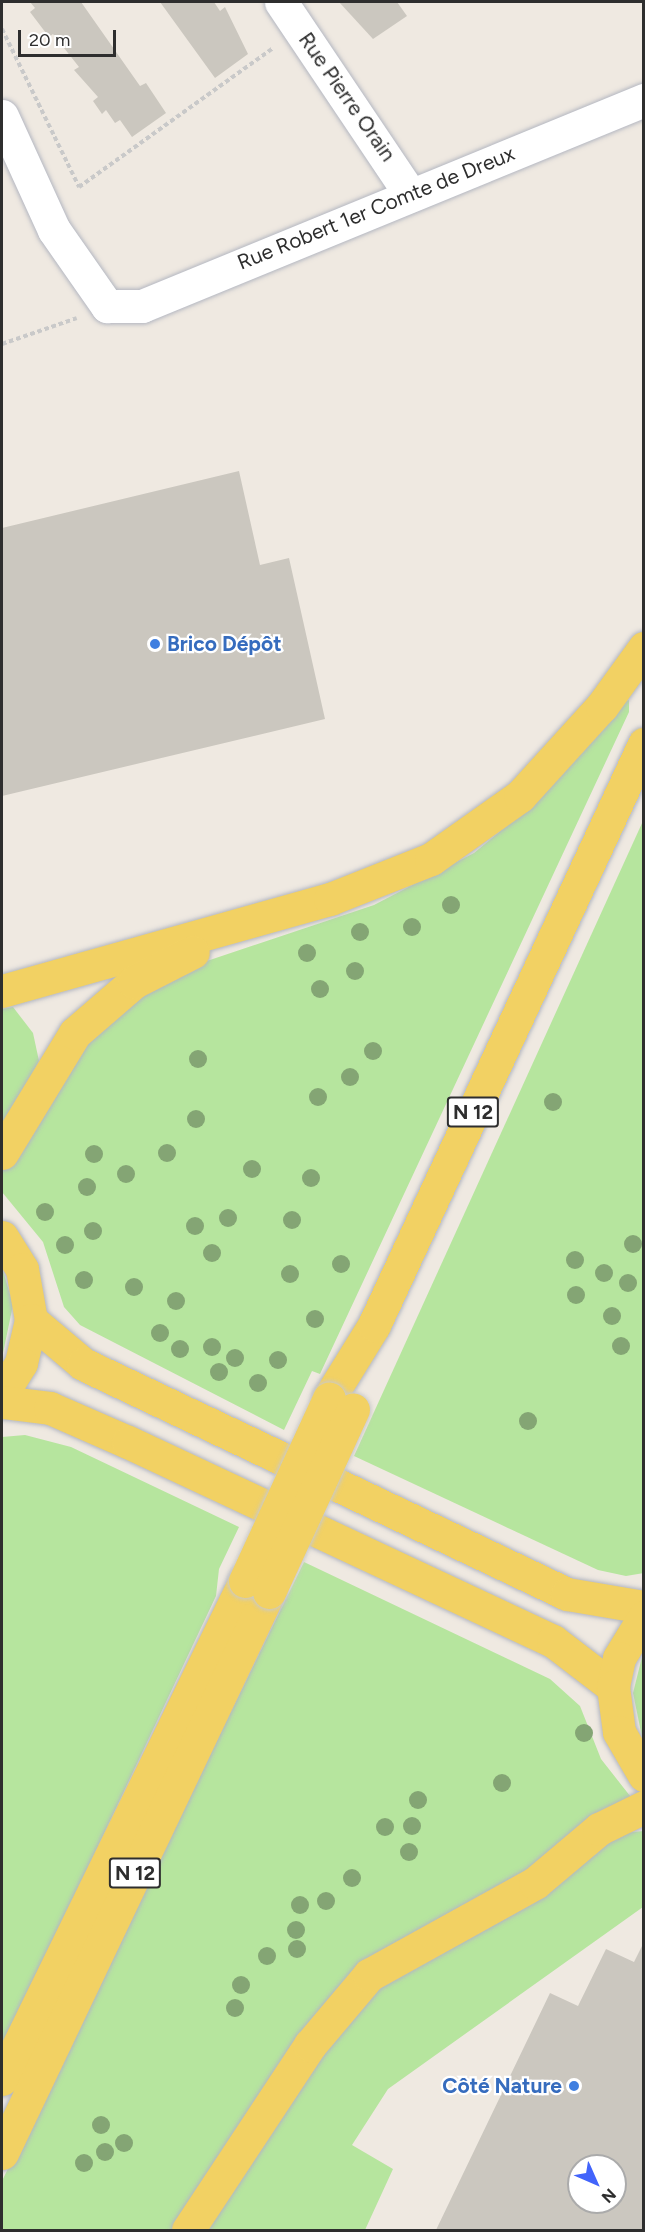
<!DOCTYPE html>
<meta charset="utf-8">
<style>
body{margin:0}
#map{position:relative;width:645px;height:2232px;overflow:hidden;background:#efe9e1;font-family:Figtree,sans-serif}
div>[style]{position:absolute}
.green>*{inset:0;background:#b6e59e}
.building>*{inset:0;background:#cbc7bf}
.path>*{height:4px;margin-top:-2px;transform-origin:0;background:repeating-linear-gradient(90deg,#c9c9c9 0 4.5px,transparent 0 7.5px)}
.roads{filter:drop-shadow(0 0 2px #b4b7c1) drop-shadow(0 0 2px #b4b7c1)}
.minor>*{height:33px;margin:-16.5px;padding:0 16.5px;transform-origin:16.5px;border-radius:16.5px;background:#fff}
.primary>*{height:33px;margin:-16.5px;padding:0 16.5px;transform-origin:16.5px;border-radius:16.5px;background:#f2d163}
.bridges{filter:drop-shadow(0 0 2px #c9c9c9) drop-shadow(0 0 2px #c9c9c9)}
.primary-bridge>*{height:33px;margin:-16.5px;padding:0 16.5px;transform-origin:16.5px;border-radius:16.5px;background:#f2d163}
.trees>*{width:18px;height:18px;margin:-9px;border-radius:50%;background:#84a574}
.dots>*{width:16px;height:16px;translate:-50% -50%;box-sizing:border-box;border:3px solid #fff;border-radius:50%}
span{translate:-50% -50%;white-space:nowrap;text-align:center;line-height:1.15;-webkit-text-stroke:4.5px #fff;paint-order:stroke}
.shield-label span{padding:2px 4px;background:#fff;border:2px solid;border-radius:4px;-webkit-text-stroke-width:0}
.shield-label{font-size:20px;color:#2e2e2e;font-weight:700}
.street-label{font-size:21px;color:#2e2e2e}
.shop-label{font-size:21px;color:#366cbe;font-weight:700}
.left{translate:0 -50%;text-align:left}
.right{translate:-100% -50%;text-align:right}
.frame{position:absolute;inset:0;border:3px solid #2e2e2e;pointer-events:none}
.north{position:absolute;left:567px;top:2154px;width:60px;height:60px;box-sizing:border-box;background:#fff;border:2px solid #ababab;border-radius:50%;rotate:135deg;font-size:16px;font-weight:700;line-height:24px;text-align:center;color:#2e2e2e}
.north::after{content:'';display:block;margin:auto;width:21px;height:27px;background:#4264fb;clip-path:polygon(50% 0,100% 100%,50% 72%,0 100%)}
.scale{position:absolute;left:18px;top:30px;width:98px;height:27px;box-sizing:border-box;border:3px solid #2e2e2e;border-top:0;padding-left:8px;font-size:18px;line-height:21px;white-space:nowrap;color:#2e2e2e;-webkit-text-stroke:4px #fff;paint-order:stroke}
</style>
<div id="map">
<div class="green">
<div style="clip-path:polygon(629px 700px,629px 712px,320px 1374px,312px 1371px,284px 1430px,80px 1325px,64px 1307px,43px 1242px,2px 1192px,2px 1170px,82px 1046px,132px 1000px,195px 965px,374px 905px,474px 853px,538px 800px,618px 705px)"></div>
<div style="clip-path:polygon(643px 821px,644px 1573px,626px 1576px,598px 1570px,354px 1456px)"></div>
<div style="clip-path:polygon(13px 1007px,33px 1033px,39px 1061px,2px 1135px,2px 1009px)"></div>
<div style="clip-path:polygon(2px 1267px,13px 1305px,2px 1358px)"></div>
<div style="clip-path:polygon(25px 1435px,71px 1447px,239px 1527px,219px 1569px,216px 1596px,2px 2050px,2px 1437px)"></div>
<div style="clip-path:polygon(304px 1562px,550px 1679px,580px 1706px,601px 1759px,634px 1801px,552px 1857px,419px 1931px,172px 2230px,2px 2230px,2px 2181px)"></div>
<div style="clip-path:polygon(643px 1653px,643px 1742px,633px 1693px)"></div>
<div style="clip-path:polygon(643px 1831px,643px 1907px,388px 2089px,352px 2145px,393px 2169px,365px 2230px,201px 2230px,324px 2044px,372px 1989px,624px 1833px)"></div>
</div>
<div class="building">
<div style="clip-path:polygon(30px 2px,81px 2px,140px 86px,146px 83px,166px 113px,132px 137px,120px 120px,115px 123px,106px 110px,102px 114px,93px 101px,98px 97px,74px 70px,79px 67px,53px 34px,49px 37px,30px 12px,35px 8px)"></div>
<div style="clip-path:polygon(160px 2px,214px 2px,220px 11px,225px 7px,248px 54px,215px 78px)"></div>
<div style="clip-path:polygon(339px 2px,397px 2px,407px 16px,373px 39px)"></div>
<div style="clip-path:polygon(239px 471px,260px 565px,289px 558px,325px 719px,2px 796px,2px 528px)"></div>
<div style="clip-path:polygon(evenodd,644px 1942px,644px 2230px,436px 2230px,550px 1993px,578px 2006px,606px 1949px,634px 1962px,644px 1942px,579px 2166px,615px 2166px,615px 2202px,579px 2202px,579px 2166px)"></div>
</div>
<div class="path">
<div style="left:2px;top:29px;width:176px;rotate:64deg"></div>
<div style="left:79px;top:187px;width:239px;rotate:-35.6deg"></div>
<div style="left:2px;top:344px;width:79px;rotate:-19.1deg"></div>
</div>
<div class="roads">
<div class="minor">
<div style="left:281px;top:2px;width:231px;rotate:56.1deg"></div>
<div style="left:2px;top:116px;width:125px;rotate:65.5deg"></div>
<div style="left:54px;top:230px;width:93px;rotate:55.1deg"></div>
<div style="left:107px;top:306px;width:35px"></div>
<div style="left:142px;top:306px;width:543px;rotate:-22.31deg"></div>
</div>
<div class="primary">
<div style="left:2px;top:991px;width:341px;rotate:-15.7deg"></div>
<div style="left:330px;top:899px;width:109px;rotate:-21.6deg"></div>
<div style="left:431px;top:859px;width:109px;rotate:-35.3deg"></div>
<div style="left:520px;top:796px;width:122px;rotate:-47.7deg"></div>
<div style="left:602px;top:706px;width:72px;rotate:-54.1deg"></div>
<div style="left:2px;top:1153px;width:140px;rotate:-58.7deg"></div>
<div style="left:75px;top:1033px;width:78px;rotate:-40.8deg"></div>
<div style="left:134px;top:982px;width:66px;rotate:-27deg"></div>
<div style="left:2px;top:1237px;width:38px;rotate:58deg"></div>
<div style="left:22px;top:1269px;width:52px;rotate:80deg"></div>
<div style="left:31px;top:1320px;width:44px;rotate:103.1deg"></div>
<div style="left:21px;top:1363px;width:36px;rotate:122deg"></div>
<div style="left:31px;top:1320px;width:68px;rotate:40.2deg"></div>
<div style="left:83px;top:1364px;width:536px;rotate:25.42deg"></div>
<div style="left:567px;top:1594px;width:78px;rotate:9.6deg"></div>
<div style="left:329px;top:1398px;width:86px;rotate:-58.3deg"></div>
<div style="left:374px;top:1325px;width:641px;rotate:-65.07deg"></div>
<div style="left:2px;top:1402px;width:48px;rotate:7.1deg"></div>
<div style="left:50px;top:1408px;width:85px;rotate:23.6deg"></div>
<div style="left:128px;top:1442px;width:469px;rotate:25.1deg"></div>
<div style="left:553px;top:1641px;width:76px;rotate:37.5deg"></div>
<div style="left:644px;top:1617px;width:48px;rotate:121.4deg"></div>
<div style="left:619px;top:1658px;width:30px;rotate:102deg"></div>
<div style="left:613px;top:1687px;width:45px;rotate:82.4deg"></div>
<div style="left:619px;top:1732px;width:50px;rotate:59.8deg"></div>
<div style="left:2px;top:2079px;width:554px;rotate:-63.99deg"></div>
<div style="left:2px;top:2153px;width:621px;rotate:-64.55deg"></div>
<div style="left:188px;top:2230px;width:222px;rotate:-56.6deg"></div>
<div style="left:310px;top:2045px;width:92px;rotate:-49.9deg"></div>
<div style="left:369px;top:1975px;width:190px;rotate:-29deg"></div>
<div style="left:535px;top:1883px;width:84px;rotate:-40.2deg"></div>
<div style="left:599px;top:1829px;width:50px;rotate:-26.1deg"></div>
</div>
</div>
<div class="bridges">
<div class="primary-bridge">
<div style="left:245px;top:1581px;width:201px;rotate:-65.3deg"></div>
<div style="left:269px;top:1592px;width:201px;rotate:-65.3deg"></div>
</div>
</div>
<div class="trees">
<div style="left:451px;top:905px"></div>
<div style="left:412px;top:927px"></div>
<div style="left:360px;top:932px"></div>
<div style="left:307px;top:953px"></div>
<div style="left:355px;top:971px"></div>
<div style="left:320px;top:989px"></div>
<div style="left:373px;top:1051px"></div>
<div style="left:198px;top:1059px"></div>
<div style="left:350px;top:1077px"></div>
<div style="left:318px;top:1097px"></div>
<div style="left:553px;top:1102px"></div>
<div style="left:196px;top:1119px"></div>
<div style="left:167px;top:1153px"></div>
<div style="left:94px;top:1154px"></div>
<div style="left:252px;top:1169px"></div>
<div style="left:126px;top:1174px"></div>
<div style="left:311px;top:1178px"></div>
<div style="left:87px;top:1187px"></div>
<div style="left:45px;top:1212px"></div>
<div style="left:228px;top:1218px"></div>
<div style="left:292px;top:1220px"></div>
<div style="left:195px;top:1226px"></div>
<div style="left:93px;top:1231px"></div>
<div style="left:633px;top:1244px"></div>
<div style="left:65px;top:1245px"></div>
<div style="left:212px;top:1253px"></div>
<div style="left:575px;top:1260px"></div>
<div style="left:341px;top:1264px"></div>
<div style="left:604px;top:1273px"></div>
<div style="left:290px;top:1274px"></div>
<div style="left:84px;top:1280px"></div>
<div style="left:628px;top:1283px"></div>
<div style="left:134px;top:1287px"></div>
<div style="left:576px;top:1295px"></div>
<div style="left:176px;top:1301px"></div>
<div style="left:612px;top:1316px"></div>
<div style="left:315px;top:1319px"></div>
<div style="left:160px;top:1333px"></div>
<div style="left:621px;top:1346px"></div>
<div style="left:212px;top:1347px"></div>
<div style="left:180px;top:1349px"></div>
<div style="left:235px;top:1358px"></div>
<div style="left:278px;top:1360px"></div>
<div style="left:219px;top:1372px"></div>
<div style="left:258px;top:1383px"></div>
<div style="left:528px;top:1421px"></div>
<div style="left:584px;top:1733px"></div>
<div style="left:502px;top:1783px"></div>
<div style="left:418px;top:1800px"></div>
<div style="left:412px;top:1826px"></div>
<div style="left:385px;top:1827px"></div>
<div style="left:409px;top:1852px"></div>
<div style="left:352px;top:1878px"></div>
<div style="left:326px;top:1901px"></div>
<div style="left:300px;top:1905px"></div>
<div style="left:296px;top:1930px"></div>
<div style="left:297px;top:1949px"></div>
<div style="left:267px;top:1956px"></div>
<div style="left:241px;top:1985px"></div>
<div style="left:235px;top:2008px"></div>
<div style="left:101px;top:2125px"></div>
<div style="left:124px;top:2143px"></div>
<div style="left:105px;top:2152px"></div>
<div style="left:84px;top:2163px"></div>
</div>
<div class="dots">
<div style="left:155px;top:644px;background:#3f7fe0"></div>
<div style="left:574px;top:2086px;background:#3f7fe0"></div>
</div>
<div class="shield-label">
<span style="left:473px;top:1112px">N 12</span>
<span style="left:135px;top:1873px">N 12</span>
</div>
<div class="street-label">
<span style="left:347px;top:97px;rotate:55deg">Rue Pierre Orain</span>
<span style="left:376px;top:208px;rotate:-22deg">Rue Robert 1er Comte de Dreux</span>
</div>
<div class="shop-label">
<span class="left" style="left:167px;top:644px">Brico Dépôt</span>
<span class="right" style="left:562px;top:2086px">Côté Nature</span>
</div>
<div class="frame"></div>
<div class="north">N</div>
<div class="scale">20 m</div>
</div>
